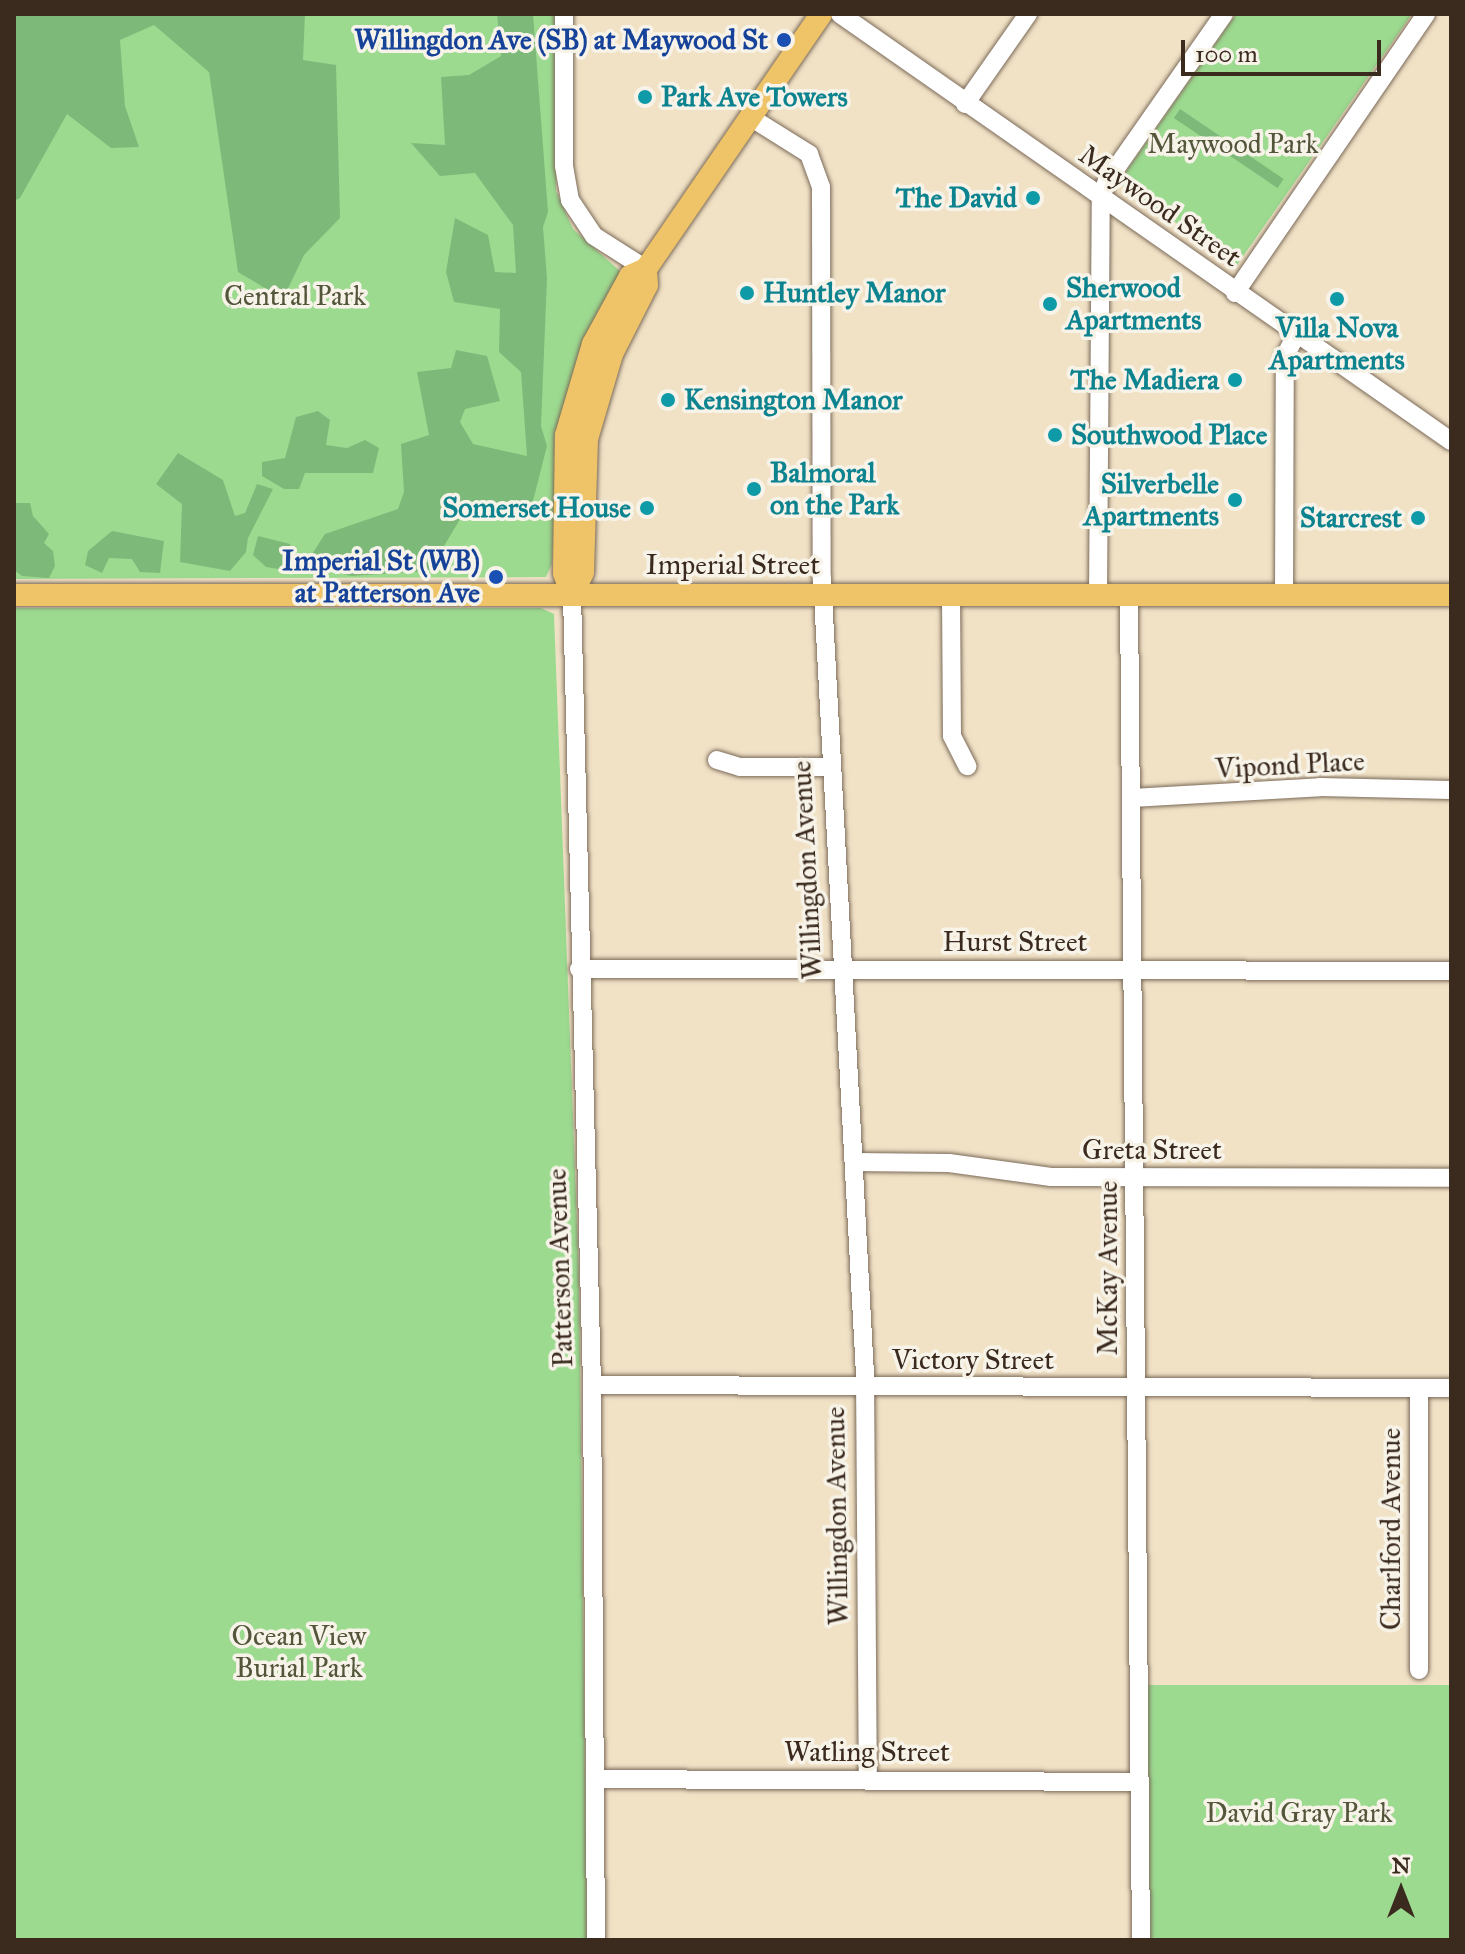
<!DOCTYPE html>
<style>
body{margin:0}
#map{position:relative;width:1465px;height:1954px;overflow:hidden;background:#f1e2c6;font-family:"IM FELL Great Primer",serif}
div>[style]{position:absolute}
.green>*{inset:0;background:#9cda90;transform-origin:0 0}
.forest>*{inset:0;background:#7dba7a;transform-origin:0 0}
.roads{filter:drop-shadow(0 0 2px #7b6a59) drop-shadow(0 0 2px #7b6a59)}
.minor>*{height:18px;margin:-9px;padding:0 9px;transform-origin:9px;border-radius:9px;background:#fff}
.major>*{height:22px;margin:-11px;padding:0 11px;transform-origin:11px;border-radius:11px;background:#efc469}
.dots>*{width:22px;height:22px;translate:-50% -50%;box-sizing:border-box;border:4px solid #f7f3e8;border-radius:50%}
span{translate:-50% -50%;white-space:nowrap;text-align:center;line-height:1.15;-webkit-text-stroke:7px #f7f3e8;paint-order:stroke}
.transit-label{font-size:28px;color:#164399;font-weight:700}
.right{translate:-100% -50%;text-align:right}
.culture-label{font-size:28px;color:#0d838f;font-weight:700}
.left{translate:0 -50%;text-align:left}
.park-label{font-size:28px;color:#53563a}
.street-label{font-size:28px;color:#3b2a1e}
.frame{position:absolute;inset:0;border:16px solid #3b2a1e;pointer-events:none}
.north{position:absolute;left:1361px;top:1850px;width:80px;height:80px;-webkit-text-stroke:6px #f7f3e8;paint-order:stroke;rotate:0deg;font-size:22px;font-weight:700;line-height:32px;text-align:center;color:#3b2a1e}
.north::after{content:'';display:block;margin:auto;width:28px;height:36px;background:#3b2a1e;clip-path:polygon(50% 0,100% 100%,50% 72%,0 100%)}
.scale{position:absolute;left:1181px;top:40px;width:200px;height:36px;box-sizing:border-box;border:4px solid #3b2a1e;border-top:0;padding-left:10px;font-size:24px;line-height:28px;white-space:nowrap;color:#3b2a1e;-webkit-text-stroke:6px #f7f3e8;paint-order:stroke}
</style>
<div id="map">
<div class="green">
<div style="clip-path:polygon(14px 14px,557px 14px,556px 191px,573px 229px,621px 272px,581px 350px,559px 420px,552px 564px,546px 577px,14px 579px)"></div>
<div style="clip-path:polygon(1236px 14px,1412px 14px,1237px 265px,1118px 183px)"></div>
<div style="clip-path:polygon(14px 608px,541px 608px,554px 614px,579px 1276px,587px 1940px,14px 1940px)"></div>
<div style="left:1147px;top:1685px;width:304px;height:255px"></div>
</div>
<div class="forest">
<div style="clip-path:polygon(14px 14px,305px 14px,303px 60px,336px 65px,340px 218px,304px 255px,283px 299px,238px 272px,209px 72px,154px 25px,120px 40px,125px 106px,139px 147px,111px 148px,67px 114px,20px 198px,14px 201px)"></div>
<div style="clip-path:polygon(497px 14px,533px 14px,548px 212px,543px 227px,547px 278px,541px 426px,547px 446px,534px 497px,528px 518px,468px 506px,429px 571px,351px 576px,321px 568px,312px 554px,325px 534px,398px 509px,404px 492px,401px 444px,429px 435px,417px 372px,451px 368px,456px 350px,487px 356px,500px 401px,465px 409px,460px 422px,473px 444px,527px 456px,521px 372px,499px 352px,500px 309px,454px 302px,446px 272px,455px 218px,488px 235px,495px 272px,516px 273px,513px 225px,475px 173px,440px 176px,411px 143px,445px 145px,441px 77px,469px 75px,501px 56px)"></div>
<div style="left:1180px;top:109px;width:125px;height:11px;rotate:34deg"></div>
<div style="clip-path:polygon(318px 411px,330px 420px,326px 445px,347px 448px,365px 440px,379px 448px,373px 473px,305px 473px,299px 489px,284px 489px,262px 476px,262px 462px,285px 458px,296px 417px)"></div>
<div style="clip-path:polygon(178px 453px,223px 480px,235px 516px,245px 513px,257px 484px,273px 489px,248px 538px,246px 552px,230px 571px,180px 562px,182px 504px,156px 484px)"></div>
<div style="clip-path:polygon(14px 503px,30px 503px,33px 516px,49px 534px,44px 543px,53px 551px,55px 566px,49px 578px,22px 576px,14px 570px)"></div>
<div style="clip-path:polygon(112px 531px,164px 541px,160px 573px,140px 572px,132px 559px,109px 558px,102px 573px,85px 565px,88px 551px)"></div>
<div style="clip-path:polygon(258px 536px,290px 544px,296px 563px,290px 571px,266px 567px,253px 555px)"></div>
</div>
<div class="roads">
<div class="minor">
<div style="left:564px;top:14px;width:152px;rotate:90deg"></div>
<div style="left:564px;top:166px;width:35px;rotate:80deg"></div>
<div style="left:570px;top:200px;width:43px;rotate:56.3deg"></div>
<div style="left:594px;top:236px;width:62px;rotate:32.4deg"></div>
<div style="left:840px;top:14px;width:745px;rotate:34.95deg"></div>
<div style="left:965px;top:104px;width:110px;rotate:-55deg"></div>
<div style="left:750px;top:117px;width:70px;rotate:32.1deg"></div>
<div style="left:809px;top:154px;width:35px;rotate:70deg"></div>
<div style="left:821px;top:187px;width:391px;rotate:89.9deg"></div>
<div style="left:822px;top:578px;width:797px;rotate:86.91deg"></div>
<div style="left:865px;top:1374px;width:406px;rotate:89.6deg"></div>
<div style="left:1235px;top:293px;width:338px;rotate:-55.6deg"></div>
<div style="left:572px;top:595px;width:790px;rotate:88.55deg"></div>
<div style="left:592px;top:1385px;width:555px;rotate:89.59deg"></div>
<div style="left:951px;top:595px;width:141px;rotate:89.6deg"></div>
<div style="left:952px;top:736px;width:34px;rotate:63deg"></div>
<div style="left:1284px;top:595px;width:239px;rotate:-89.8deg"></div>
<div style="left:1285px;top:356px;width:24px;rotate:-62deg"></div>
<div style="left:1098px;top:596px;width:398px;rotate:-89.6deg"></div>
<div style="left:1101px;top:198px;width:18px;rotate:-71deg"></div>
<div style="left:1107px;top:181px;width:204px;rotate:-55deg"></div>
<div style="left:1129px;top:596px;width:1344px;rotate:89.49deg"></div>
<div style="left:717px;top:760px;width:24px;rotate:17deg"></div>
<div style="left:740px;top:767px;width:91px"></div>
<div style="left:1132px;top:798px;width:188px;rotate:-3.3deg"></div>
<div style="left:1320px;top:787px;width:131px;rotate:1.3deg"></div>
<div style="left:579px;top:969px;width:872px;rotate:0.13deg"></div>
<div style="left:854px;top:1162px;width:95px;rotate:0.6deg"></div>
<div style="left:949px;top:1163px;width:103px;rotate:7.8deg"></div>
<div style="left:1051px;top:1177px;width:400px;rotate:0.1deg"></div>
<div style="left:592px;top:1385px;width:859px;rotate:0.2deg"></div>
<div style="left:1419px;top:1388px;width:282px;rotate:90deg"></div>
<div style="left:595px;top:1779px;width:545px;rotate:0.32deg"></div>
</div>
<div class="major">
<div style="left:14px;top:595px;width:1437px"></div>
<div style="left:572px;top:595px;width:23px;rotate:-110deg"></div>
<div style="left:564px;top:573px;width:138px;rotate:-89.2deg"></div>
<div style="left:566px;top:435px;width:95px;rotate:-73.5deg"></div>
<div style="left:593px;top:344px;width:77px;rotate:-61.4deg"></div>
<div style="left:630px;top:276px;width:17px;rotate:-24deg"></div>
<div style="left:646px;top:269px;width:309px;rotate:-55.5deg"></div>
<div style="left:572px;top:595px;width:25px;rotate:-64deg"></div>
<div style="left:583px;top:572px;width:133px;rotate:-88.3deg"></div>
<div style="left:587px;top:439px;width:89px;rotate:-73.6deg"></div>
<div style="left:612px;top:354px;width:77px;rotate:-63.1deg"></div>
<div style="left:647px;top:285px;width:16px;rotate:-94deg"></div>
</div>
</div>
<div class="dots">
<div style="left:784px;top:40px;background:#1a4fb4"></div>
<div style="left:645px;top:97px;background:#0f9aa8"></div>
<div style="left:1033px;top:198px;background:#0f9aa8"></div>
<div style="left:747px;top:293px;background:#0f9aa8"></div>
<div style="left:1337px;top:299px;background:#0f9aa8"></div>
<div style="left:1050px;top:304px;background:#0f9aa8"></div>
<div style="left:1235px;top:380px;background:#0f9aa8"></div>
<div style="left:668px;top:400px;background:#0f9aa8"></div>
<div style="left:1055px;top:435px;background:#0f9aa8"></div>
<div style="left:754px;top:489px;background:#0f9aa8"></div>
<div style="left:1235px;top:500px;background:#0f9aa8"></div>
<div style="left:647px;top:508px;background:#0f9aa8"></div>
<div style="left:1418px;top:518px;background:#0f9aa8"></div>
<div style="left:496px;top:577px;background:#1a4fb4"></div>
</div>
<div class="transit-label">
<span class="right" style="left:768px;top:40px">Willingdon Ave (SB) at Maywood St</span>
<span class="right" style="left:480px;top:577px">Imperial St (WB)<br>at Patterson Ave</span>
</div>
<div class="culture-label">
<span class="left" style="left:661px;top:97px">Park Ave Towers</span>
<span class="right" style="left:1017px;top:198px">The David</span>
<span class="left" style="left:1066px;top:304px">Sherwood<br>Apartments</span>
<span class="left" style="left:763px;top:293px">Huntley Manor</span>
<span style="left:1337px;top:344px">Villa Nova<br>Apartments</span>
<span class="right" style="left:1219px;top:380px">The Madiera</span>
<span class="left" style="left:684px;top:400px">Kensington Manor</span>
<span class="left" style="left:1071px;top:435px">Southwood Place</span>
<span class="left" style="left:770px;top:489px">Balmoral<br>on the Park</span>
<span class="right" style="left:1219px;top:500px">Silverbelle<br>Apartments</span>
<span class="right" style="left:631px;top:508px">Somerset House</span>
<span class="right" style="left:1402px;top:518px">Starcrest</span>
</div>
<div class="park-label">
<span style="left:1233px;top:144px">Maywood Park</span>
<span style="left:295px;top:296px">Central Park</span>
<span style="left:299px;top:1652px">Ocean View<br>Burial Park</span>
<span style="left:1299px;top:1813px">David Gray Park</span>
</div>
<div class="street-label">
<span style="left:1160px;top:206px;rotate:35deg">Maywood Street</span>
<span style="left:733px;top:565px">Imperial Street</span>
<span style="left:1290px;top:765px;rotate:-3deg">Vipond Place</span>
<span style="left:807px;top:870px;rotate:-93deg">Willingdon Avenue</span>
<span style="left:1015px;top:942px">Hurst Street</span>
<span style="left:1152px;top:1150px">Greta Street</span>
<span style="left:560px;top:1268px;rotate:-92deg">Patterson Avenue</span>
<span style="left:1108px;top:1268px;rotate:-90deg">McKay Avenue</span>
<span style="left:973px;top:1360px">Victory Street</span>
<span style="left:837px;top:1516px;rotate:-91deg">Willingdon Avenue</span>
<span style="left:1391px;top:1529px;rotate:-90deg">Charlford Avenue</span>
<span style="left:867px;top:1752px">Watling Street</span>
</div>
<div class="frame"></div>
<div class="north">N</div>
<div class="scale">100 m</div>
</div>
